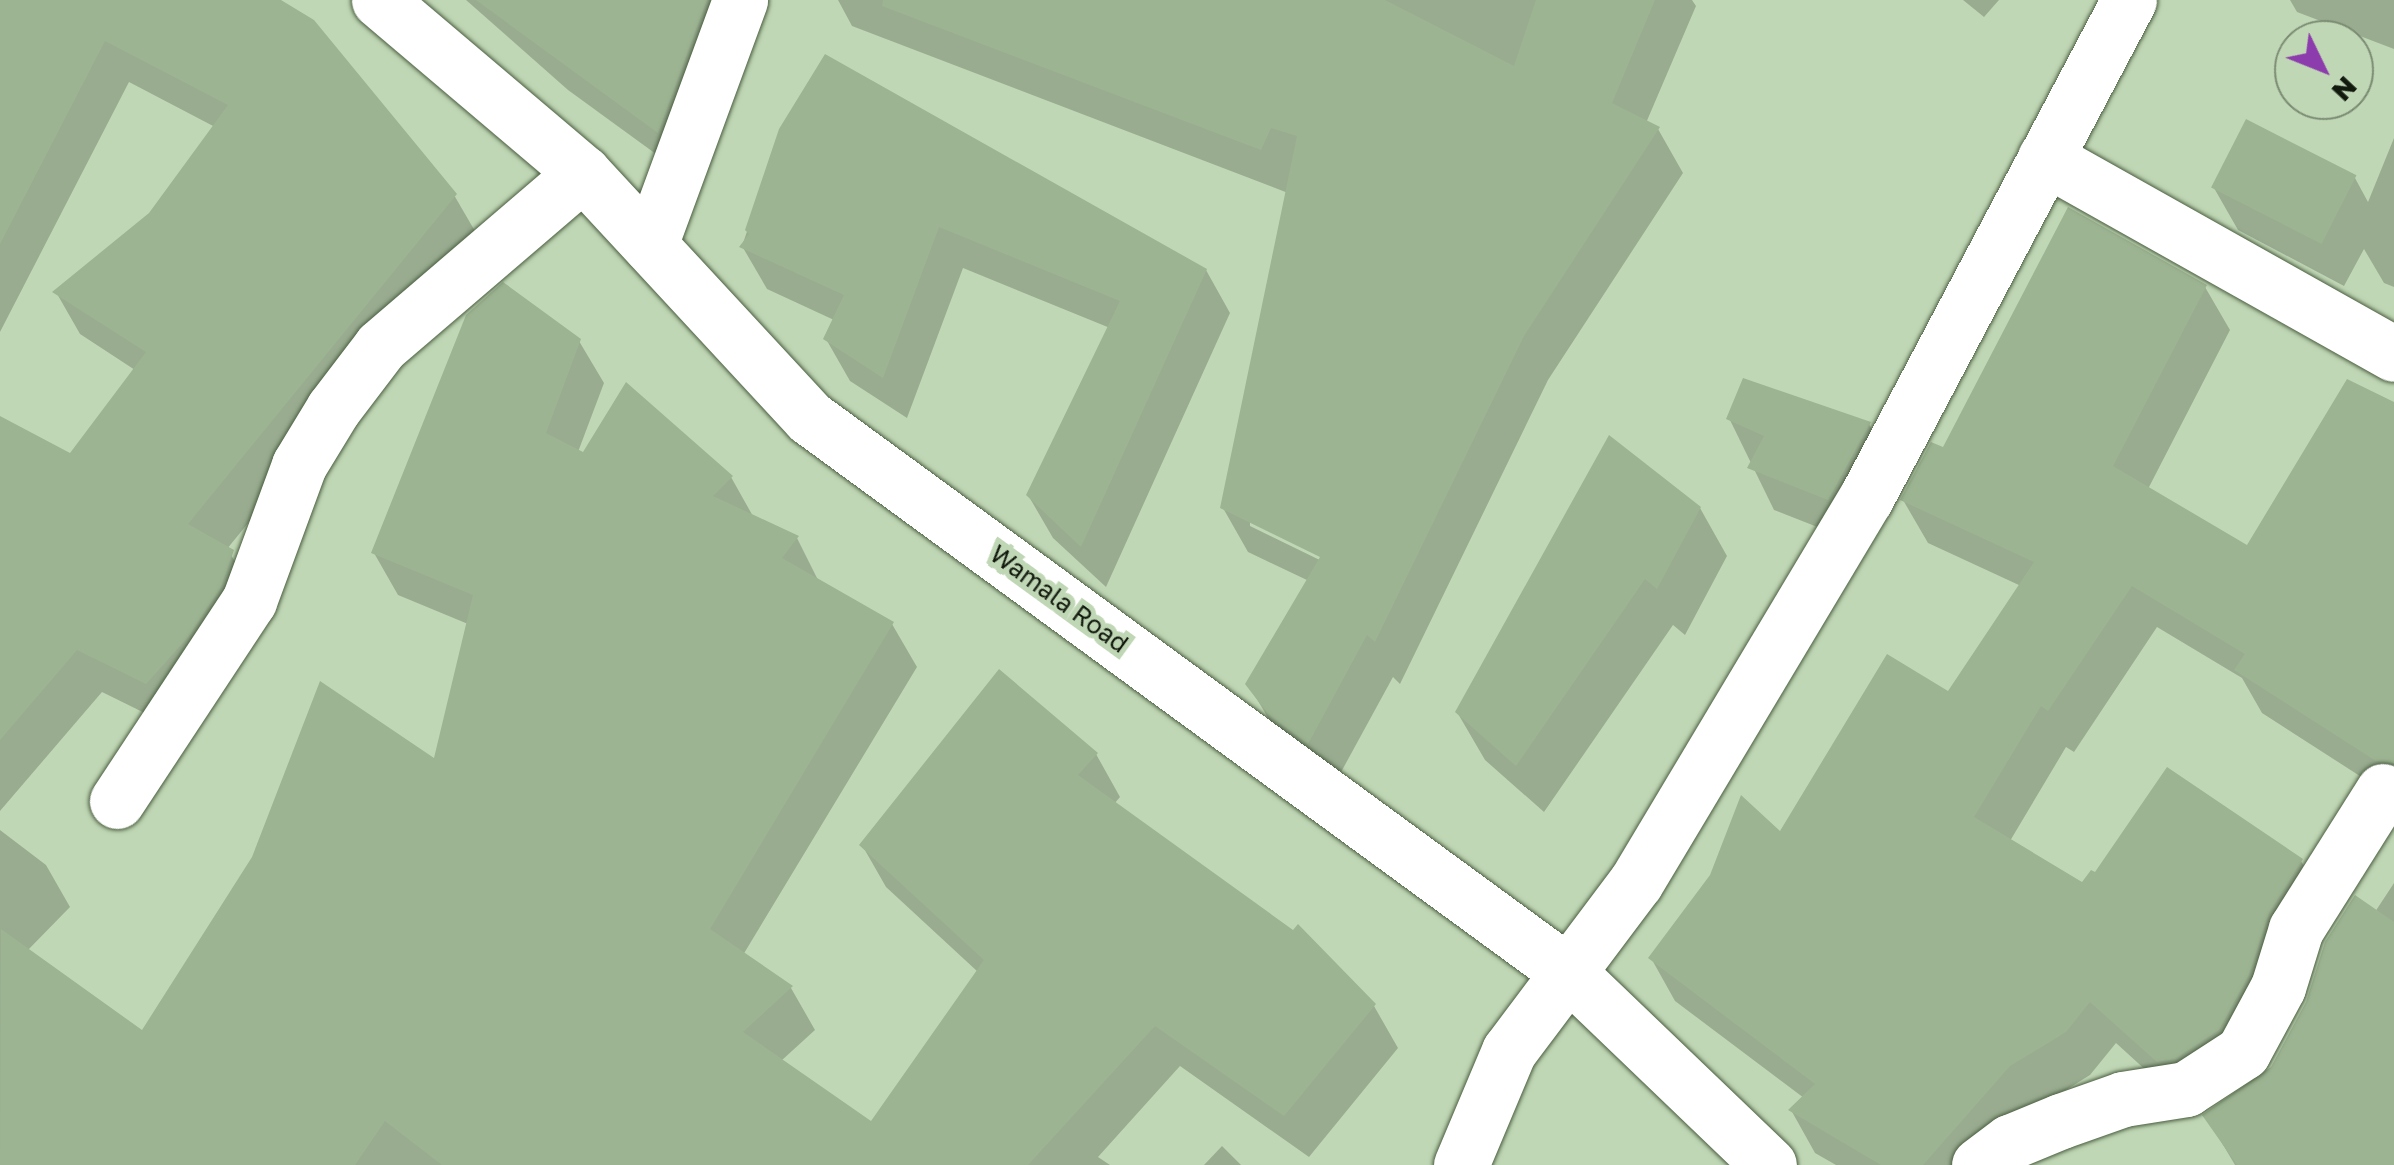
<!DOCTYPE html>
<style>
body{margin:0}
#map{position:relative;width:2394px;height:1165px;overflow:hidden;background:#c0d7b5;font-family:"Golos Text",sans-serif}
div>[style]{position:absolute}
.shadow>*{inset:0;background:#0003}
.building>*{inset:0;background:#9db492;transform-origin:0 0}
.roads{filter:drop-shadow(0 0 2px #4a5e40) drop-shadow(0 0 2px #4a5e40)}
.minor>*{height:55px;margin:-27.5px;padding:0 27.5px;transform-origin:27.5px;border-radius:27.5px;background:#fff}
span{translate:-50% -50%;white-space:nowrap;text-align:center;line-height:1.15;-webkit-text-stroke:10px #c0d7b5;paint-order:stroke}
.street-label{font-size:25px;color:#121a0e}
.north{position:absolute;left:2274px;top:20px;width:100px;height:100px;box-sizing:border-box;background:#c0d7b5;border:2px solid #7a8b72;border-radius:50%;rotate:133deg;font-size:28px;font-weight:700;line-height:40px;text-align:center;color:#121a0e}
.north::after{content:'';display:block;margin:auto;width:35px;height:45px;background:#8c3cac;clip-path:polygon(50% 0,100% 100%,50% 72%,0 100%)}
</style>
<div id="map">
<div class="shadow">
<div style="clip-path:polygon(0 0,276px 0,454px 195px,479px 238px,227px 549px,257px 595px,171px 726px,102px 692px,0 811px,0 421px,71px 456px,135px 370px,80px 334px,56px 292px,151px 215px,215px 127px,129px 82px,0 332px)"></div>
<div style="clip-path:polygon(466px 0,748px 0,682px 173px,568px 90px)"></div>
<div style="clip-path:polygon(evenodd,838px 0,1692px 0,1696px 6px,1646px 123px,1658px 129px,1683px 173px,1548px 380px,1400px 684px,1393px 677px,1334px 785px,1274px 728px,1248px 684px,1309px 581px,1248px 552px,1223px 508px,1288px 193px,852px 26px,838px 0,1250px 520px,1332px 560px,1330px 565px,1250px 526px,1250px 520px)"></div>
<div style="clip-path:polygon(1963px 0,1999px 0,1984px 17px)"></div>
<div style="clip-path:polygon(2290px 0,2394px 0,2394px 49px,2297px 12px)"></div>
<div style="clip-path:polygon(782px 130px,1206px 270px,1230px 313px,1106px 587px,1053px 538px,1028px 495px,1110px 328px,963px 268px,907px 418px,850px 381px,826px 339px,834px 320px,767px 289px,742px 246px)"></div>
<div style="clip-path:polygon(2394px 138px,2394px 287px,2384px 283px,2364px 249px,2344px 286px,2238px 230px,2214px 188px,2355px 178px,2368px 202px)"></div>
<div style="clip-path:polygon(2205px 287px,2230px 330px,2148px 489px,2248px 548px,2394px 405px,2394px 798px,2262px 713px,2242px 678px,2157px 627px,2074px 752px,2066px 747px,2010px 841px,2083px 885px,2301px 861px,2326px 904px,2183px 1104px,2116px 1043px,2090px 1075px,2035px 1109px,1985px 1165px,1836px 1165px,1815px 1153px,1791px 1110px,1804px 1098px,1675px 1001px,1651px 958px,1780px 835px,1949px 694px,2021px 586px,1928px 543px,1903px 500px,1944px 450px)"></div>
<div style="clip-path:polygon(579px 341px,604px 383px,578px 452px,731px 477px,754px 518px,797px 538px,819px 582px,892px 624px,917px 667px,743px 955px,791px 988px,815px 1030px,781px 1061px,872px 1124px,978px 972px,886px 887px,862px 845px,1096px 754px,1120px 797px,1114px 804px,1374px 1006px,1398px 1048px,1309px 1157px,1180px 1066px,1098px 1157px,1110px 1165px,0 1165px,0 830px,46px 865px,70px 907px,27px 951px,143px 1034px,436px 762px,468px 624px,398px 595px,374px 553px)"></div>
<div style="clip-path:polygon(1729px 418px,1869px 424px,1893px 466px,1853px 541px,1774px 510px)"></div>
<div style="clip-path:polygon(1700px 508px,1727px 556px,1685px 635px,1673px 625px,1544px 812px,1485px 760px,1457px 712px)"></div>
<div style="clip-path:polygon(2394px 883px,2394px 1165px,2235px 1165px,2206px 1116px,2272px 1069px)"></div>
<div style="clip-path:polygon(1222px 1146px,1241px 1165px,1204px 1165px)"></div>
</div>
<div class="building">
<div style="clip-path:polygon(0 0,281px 0,314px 20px,457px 194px,188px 524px,234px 550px,221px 587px,189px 636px,146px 684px,77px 650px,0 740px,0 416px,70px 453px,146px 352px,52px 292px,149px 213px,228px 105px,105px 41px,0 244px)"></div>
<div style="clip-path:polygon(476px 0,707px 0,658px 133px)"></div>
<div style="clip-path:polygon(883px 0,1385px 0,1514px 66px,1536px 0,1655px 0,1612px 103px,1660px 127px,1524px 336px,1375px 642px,1367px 635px,1308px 744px,1268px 714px,1245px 684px,1320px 557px,1220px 508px,1297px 136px,1271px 128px,1261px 150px,882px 6px)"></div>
<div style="clip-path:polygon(825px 54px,1207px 269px,1081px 547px,1026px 495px,1120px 301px,939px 227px,883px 378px,823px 339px,844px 295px,739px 247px,749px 234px,745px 230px,779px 129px)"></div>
<div style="left:2246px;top:119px;width:124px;height:77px;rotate:27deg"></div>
<div style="clip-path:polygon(2068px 207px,2207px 285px,2113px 466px,2247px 545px,2347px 379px,2394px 402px,2394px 763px,2376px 761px,2234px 670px,2245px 654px,2132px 586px,2048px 711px,2041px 706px,1974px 817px,2082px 882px,2091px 870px,2095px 872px,2167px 767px,2303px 859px,2269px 913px,2249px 975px,2219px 1030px,2175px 1059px,2157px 1062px,2090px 1002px,2066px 1032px,2010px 1066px,1923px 1165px,1881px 1165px,1788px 1110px,1815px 1084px,1648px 958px,1710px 875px,1741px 795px,1780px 831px,1887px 654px,1948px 691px,2034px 562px,1900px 500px,1931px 442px,1943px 447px)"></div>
<div style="clip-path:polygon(503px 282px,581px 339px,546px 433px,583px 452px,626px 382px,733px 476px,713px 496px,799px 536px,782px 558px,894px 622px,710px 929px,793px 986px,743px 1032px,871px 1121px,984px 960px,859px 845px,999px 669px,1098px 753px,1078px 775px,1293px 930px,1298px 924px,1376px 1004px,1284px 1116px,1155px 1026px,1028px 1165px,442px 1165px,385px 1121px,355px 1165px,0 1165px,1px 929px,142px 1030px,252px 857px,320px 681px,434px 758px,473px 595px,371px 553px,466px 315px)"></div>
<div style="clip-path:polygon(1743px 378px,1871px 422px,1828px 500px,1747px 468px,1764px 436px,1726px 419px)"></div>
<div style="clip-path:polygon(1609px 435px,1701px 507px,1657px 589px,1645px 579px,1516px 766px,1455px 712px)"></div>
<div style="clip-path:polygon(2355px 895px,2394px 922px,2394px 1165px,2237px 1165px,2202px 1115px,2271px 1067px,2306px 1002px,2325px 942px)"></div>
</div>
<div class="roads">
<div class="minor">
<div style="left:379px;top:0;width:267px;rotate:40.3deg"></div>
<div style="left:583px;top:173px;width:334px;rotate:47.2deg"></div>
<div style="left:810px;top:418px;width:940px;rotate:36.18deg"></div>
<div style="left:1569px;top:973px;width:277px;rotate:43.8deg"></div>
<div style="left:2045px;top:158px;width:400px;rotate:29.3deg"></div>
<div style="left:650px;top:245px;width:261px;rotate:-69.8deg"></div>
<div style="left:117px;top:801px;width:240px;rotate:-56.6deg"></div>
<div style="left:249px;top:601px;width:145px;rotate:-69.8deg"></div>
<div style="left:299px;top:465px;width:66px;rotate:-58.7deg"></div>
<div style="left:333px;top:409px;width:79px;rotate:-52.7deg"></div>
<div style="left:381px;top:346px;width:266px;rotate:-40.6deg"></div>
<div style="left:1461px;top:1165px;width:124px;rotate:-67.2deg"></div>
<div style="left:1509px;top:1051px;width:211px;rotate:-53.1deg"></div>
<div style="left:1636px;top:882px;width:448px;rotate:-59.1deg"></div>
<div style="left:1866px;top:498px;width:563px;rotate:-62.16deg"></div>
<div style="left:1979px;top:1165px;width:39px;rotate:-37deg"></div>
<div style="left:2010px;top:1142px;width:55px;rotate:-22.4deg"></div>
<div style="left:2061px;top:1121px;width:66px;rotate:-19.5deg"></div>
<div style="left:2123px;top:1099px;width:64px;rotate:-9deg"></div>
<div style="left:2186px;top:1089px;width:68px;rotate:-33deg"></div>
<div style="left:2243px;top:1052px;width:74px;rotate:-61.7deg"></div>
<div style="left:2278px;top:987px;width:61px;rotate:-72.8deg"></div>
<div style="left:2296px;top:929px;width:163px;rotate:-57.8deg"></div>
</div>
</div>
<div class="street-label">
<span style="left:1059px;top:599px;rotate:36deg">Wamala Road</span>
</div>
<div class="north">N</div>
</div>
